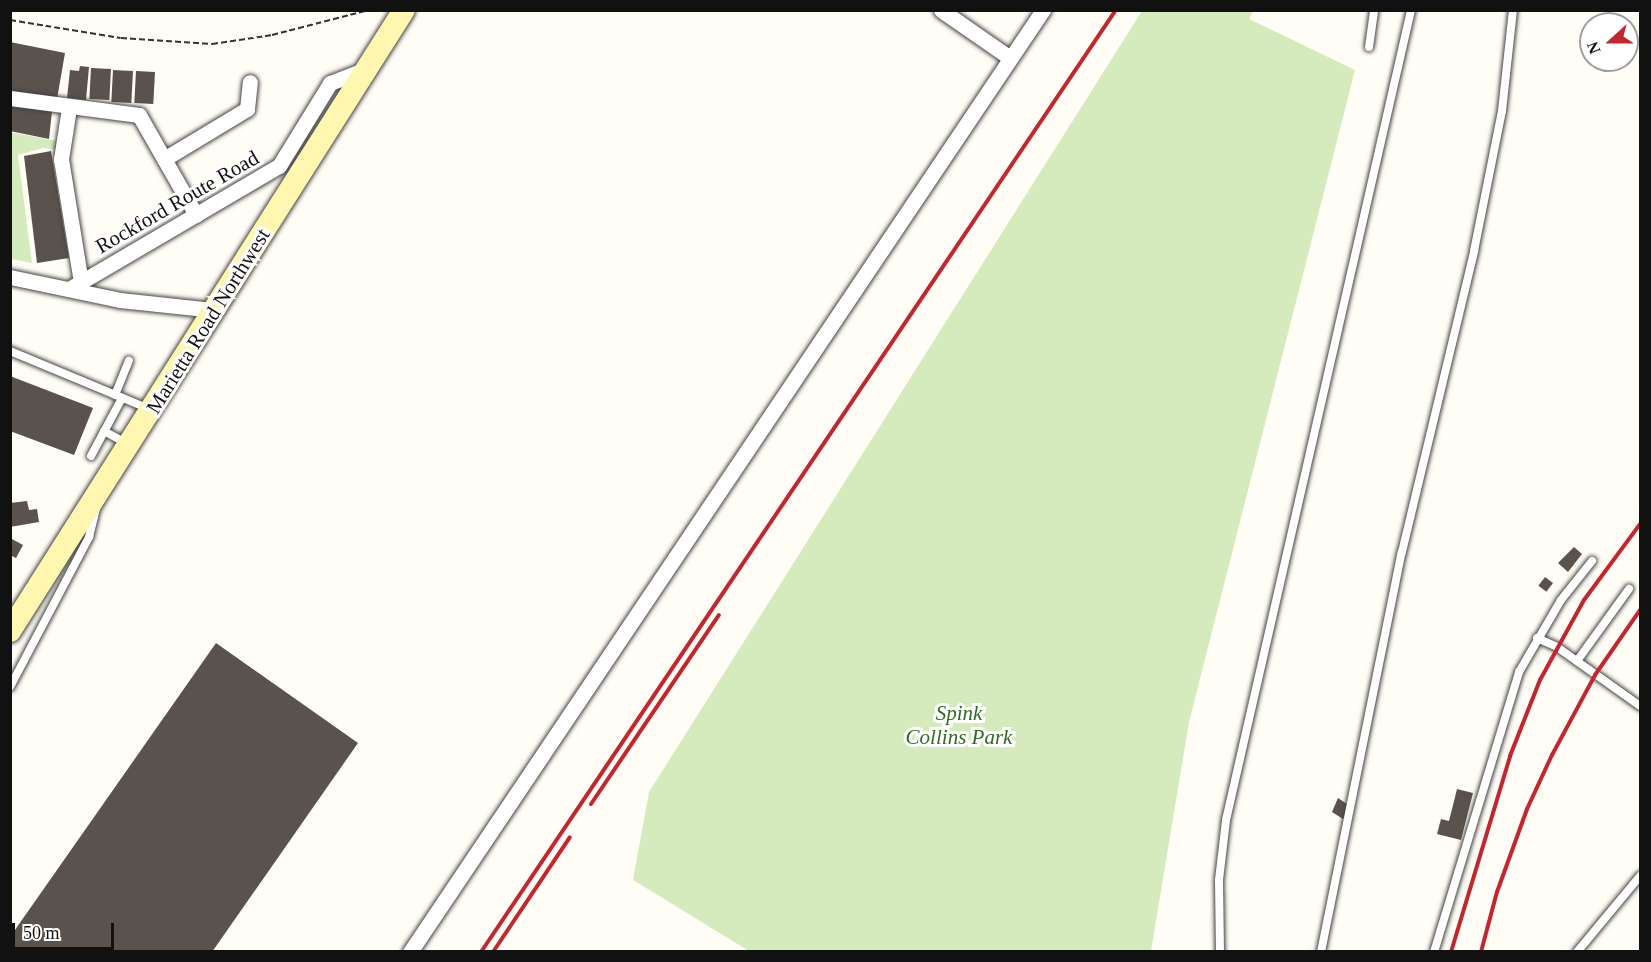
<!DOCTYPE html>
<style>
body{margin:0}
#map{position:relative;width:1651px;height:962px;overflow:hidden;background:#fffdf5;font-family:"Times New Roman",serif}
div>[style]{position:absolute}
.green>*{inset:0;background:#d5ebbd}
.building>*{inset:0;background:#5a524d;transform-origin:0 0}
.path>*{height:2px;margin-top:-1px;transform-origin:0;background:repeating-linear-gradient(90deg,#333 0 6px,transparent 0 9px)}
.roads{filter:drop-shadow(0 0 2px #444) drop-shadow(0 0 2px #444)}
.lane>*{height:8px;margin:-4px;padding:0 4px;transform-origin:4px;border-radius:4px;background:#fff}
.street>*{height:15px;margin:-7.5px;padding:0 7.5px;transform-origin:7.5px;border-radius:7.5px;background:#fff}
.secondary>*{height:22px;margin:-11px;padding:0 11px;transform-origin:11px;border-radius:11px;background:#fff6b0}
.rail>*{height:4px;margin:-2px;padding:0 2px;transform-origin:2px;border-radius:2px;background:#c4262e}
span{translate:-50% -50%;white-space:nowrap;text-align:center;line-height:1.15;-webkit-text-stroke:6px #fff;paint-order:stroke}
.street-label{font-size:21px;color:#111}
.park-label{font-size:21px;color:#2f6b1f;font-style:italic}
.frame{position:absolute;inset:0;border:12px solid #111;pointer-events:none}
.north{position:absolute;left:1579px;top:12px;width:60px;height:60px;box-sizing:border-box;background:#fff;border:2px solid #a0a0a0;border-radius:50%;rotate:249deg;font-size:16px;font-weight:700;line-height:24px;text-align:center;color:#111}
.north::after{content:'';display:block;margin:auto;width:21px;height:27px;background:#c4262e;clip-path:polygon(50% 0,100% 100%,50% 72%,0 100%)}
.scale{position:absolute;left:12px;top:923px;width:102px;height:27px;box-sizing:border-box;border:3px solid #111;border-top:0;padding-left:8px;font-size:18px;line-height:21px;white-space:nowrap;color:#111;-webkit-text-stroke:4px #fff;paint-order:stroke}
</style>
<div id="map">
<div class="green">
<div style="clip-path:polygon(1142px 11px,1253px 11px,1249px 19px,1355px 70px,1189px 722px,1151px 951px,749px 951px,633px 880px,649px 792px)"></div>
<div style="clip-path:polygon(10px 132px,56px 141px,57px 149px,43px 148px,18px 155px,32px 263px,11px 259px)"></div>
</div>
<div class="building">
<div style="clip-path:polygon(10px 42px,65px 53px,57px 99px,10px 92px)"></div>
<div style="clip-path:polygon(80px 66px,89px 67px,86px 100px,67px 98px,70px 70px,79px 71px)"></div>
<div style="left:91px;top:68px;width:20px;height:31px;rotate:3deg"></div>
<div style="left:113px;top:70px;width:20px;height:32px;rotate:3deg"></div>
<div style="left:136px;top:71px;width:19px;height:32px;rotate:3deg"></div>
<div style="clip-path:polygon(10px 103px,52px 111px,49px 139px,10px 131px)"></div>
<div style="clip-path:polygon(51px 151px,69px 258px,37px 263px,24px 156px)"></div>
<div style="clip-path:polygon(10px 376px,93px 408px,74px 455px,10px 431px)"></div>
<div style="clip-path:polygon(27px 501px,29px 510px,37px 509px,39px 522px,10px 527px,10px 503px)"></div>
<div style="clip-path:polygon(10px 538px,23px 545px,16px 558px,10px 555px)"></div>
<div style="clip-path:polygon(1574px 547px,1582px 554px,1568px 572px,1558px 563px)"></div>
<div style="left:1545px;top:577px;width:10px;height:11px;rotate:37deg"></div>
<div style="clip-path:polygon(216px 643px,358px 743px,212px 952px,10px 952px,10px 937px)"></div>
<div style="clip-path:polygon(1457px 789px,1473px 793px,1461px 840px,1437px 834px,1441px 819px,1449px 821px)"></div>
<div style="clip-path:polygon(1338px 798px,1350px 806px,1343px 819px,1332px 812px)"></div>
</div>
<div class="path">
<div style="left:10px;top:20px;width:112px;rotate:9.2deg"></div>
<div style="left:121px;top:38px;width:91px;rotate:3.8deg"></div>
<div style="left:212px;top:44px;width:61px;rotate:-8.5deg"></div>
<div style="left:272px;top:35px;width:100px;rotate:-14.5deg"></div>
</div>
<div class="roads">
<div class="lane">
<div style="left:1369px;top:47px;width:37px;rotate:-82deg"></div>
<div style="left:10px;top:351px;width:148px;rotate:22.6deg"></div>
<div style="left:115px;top:395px;width:37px;rotate:-68deg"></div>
<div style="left:104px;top:431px;width:26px;rotate:29deg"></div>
<div style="left:91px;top:456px;width:66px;rotate:-61.9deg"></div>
<div style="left:1537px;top:638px;width:22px;rotate:24deg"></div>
<div style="left:1557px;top:647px;width:102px;rotate:35.4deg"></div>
<div style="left:1577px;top:661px;width:89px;rotate:-54.2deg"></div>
<div style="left:10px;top:687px;width:170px;rotate:-62.2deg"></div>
<div style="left:89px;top:537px;width:30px;rotate:-76deg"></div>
<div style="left:1220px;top:952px;width:72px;rotate:-90.8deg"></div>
<div style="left:1219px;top:880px;width:60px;rotate:-83.3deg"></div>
<div style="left:1226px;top:820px;width:831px;rotate:-77.13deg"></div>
<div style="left:1321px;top:952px;width:408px;rotate:-78.6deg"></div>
<div style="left:1402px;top:552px;width:309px;rotate:-76.5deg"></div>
<div style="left:1474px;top:251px;width:143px;rotate:-78.7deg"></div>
<div style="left:1502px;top:111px;width:102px;rotate:-83.8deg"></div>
<div style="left:1434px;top:952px;width:293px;rotate:-73.1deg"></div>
<div style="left:1519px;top:672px;width:83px;rotate:-59.7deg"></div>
<div style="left:1561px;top:600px;width:50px;rotate:-51.5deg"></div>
<div style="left:1577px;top:952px;width:99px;rotate:-50.3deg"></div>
</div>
<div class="street">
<div style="left:941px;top:10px;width:84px;rotate:34.8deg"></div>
<div style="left:10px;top:98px;width:130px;rotate:7.5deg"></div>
<div style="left:139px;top:115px;width:115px;rotate:60.3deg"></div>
<div style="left:69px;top:108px;width:52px;rotate:98.9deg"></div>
<div style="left:61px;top:159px;width:125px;rotate:80.8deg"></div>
<div style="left:164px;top:159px;width:97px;rotate:-31.1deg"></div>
<div style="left:247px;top:109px;width:27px;rotate:-84deg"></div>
<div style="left:10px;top:277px;width:112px;rotate:11.8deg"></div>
<div style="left:120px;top:300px;width:95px;rotate:6.1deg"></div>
<div style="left:69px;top:289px;width:243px;rotate:-30.4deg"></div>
<div style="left:279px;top:166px;width:97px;rotate:-58.4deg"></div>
<div style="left:330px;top:83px;width:39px;rotate:-21deg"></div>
<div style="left:410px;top:952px;width:1135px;rotate:-56.1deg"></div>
</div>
<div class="secondary">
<div style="left:10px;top:631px;width:735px;rotate:-57.61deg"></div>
</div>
</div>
<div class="rail">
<div style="left:591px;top:804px;width:228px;rotate:-55.9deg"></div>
<div style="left:481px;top:952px;width:1136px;rotate:-56.02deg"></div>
<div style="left:493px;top:952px;width:138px;rotate:-56.2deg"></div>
<div style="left:1451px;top:952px;width:205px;rotate:-73.2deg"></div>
<div style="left:1510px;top:756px;width:82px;rotate:-68.5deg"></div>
<div style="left:1540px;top:680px;width:91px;rotate:-61.2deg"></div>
<div style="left:1584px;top:600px;width:94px;rotate:-53.6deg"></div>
<div style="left:1481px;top:952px;width:62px;rotate:-75.1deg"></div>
<div style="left:1497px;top:892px;width:88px;rotate:-70.1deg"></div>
<div style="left:1527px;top:809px;width:60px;rotate:-65.2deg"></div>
<div style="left:1552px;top:755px;width:91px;rotate:-61.7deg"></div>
<div style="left:1595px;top:675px;width:79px;rotate:-55.3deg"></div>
</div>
<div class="street-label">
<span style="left:177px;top:202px;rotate:-30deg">Rockford Route Road</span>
<span style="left:208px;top:321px;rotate:-58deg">Marietta Road Northwest</span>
</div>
<div class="park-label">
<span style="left:959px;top:725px">Spink<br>Collins Park</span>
</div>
<div class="frame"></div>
<div class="north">N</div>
<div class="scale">50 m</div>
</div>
